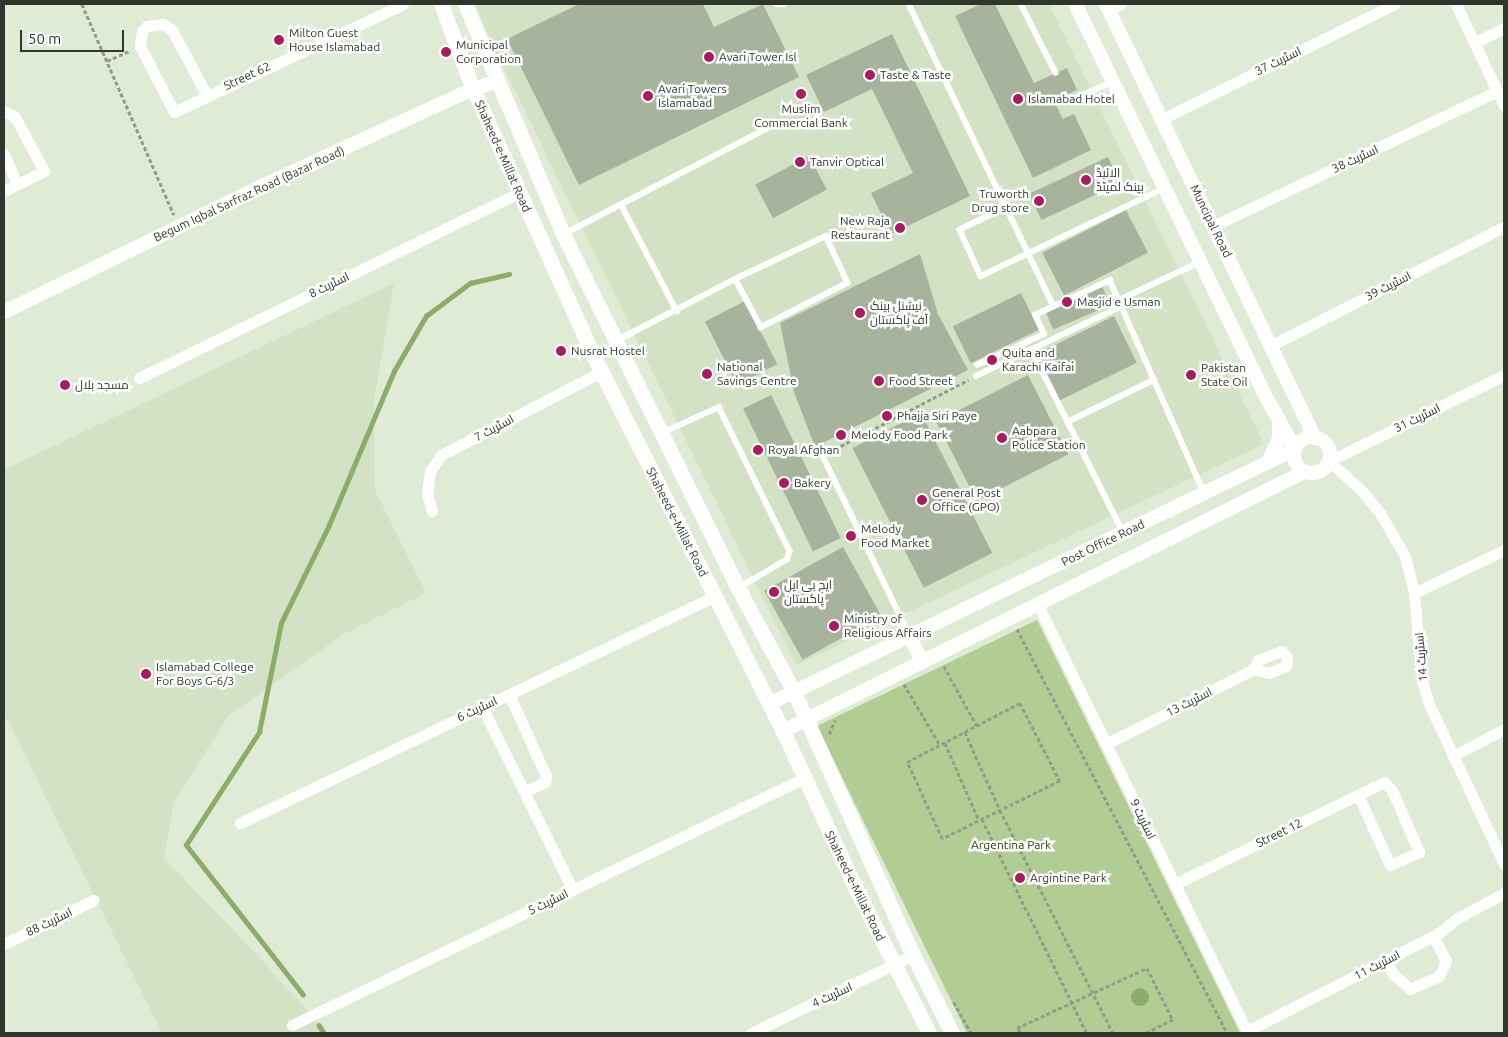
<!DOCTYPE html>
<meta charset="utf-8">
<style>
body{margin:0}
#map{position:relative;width:1508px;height:1037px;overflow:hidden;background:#dfebd4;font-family:Ubuntu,Cairo,sans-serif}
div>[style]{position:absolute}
.built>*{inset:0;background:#d3e2c4}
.green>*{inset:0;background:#b1cd93}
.water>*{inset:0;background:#8cad67}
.round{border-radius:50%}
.stream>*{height:4.5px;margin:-2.25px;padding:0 2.25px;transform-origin:2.25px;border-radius:2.25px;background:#8cad67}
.building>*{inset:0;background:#a7b39d;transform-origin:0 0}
.path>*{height:2.5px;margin-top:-1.25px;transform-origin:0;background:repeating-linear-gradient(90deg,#939c8b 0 4px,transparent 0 6.5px)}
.service>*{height:5.5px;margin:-2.75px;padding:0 2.75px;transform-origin:2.75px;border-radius:2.75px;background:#fff}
.minor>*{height:11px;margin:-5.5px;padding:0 5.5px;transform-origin:5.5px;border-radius:5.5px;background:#fff}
.tertiary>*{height:14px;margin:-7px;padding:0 7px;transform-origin:7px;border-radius:7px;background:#fff}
.tertiary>.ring{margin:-7px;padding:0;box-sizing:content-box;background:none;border:14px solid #fff;border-radius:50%}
.secondary>*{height:15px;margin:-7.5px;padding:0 7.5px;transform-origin:7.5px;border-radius:7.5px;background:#fff}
.dots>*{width:14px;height:14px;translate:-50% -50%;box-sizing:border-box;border:2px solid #fff;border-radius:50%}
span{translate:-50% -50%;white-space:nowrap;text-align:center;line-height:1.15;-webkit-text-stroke:5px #fff;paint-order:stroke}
.poi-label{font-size:12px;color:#31362d}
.left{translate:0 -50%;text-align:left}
.right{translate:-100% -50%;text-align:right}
.street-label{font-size:12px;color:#31362d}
.park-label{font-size:12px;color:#2a3f0c}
.frame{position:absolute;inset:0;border:5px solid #31362d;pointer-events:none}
.scale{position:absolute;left:20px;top:30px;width:104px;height:22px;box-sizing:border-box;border:2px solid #31362d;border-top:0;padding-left:6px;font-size:15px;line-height:18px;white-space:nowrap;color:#31362d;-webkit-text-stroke:4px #fff;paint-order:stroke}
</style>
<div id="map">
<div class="built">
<div style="clip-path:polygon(475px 4px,1049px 4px,1264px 444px,796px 665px,495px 50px)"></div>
<div style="clip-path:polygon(394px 283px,374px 401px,375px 490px,426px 593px,344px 634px,229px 715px,174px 802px,164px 858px,257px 955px,320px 1025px,323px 1033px,162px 1033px,4px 713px,4px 470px)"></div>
</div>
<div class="green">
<div style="clip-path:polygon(1037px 620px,1240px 1033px,967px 1033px,817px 726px)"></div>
</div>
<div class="water">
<div class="round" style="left:1131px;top:988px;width:18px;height:18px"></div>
</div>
<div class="stream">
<div style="left:303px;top:995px;width:190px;rotate:-128deg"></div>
<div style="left:186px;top:845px;width:135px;rotate:-57.1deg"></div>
<div style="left:259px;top:732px;width:111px;rotate:-78.6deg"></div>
<div style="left:281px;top:623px;width:109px;rotate:-63.9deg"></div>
<div style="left:329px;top:525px;width:167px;rotate:-67.1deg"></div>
<div style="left:394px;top:371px;width:64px;rotate:-59.8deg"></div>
<div style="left:426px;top:316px;width:55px;rotate:-36.9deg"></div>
<div style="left:470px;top:283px;width:40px;rotate:-13deg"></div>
<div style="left:319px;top:1025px;width:9px;rotate:58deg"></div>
</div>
<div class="building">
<div style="clip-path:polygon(579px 4px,703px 4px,714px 27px,763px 4px,799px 77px,579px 185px,507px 39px)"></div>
<div style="clip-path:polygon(981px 4px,995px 4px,1034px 83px,1067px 68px,1077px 90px,1054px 101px,1063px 119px,1074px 114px,1091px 150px,1033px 178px,955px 16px)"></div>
<div style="clip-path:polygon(892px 34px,970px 196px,891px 234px,871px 193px,913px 173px,872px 89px,824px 112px,806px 75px)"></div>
<div style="left:809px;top:156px;width:38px;height:61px;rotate:62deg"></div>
<div style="left:1108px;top:157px;width:29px;height:87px;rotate:65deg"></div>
<div style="left:1126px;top:210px;width:48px;height:94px;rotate:63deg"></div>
<div style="clip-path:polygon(920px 254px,938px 314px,968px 370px,815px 447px,794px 392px,780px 323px)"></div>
<div style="left:1102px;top:286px;width:21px;height:62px;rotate:67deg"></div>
<div style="left:1021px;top:293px;width:41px;height:76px;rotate:64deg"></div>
<div style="left:745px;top:301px;width:71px;height:45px;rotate:63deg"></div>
<div style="left:1114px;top:316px;width:52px;height:87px;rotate:64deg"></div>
<div style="left:1028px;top:375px;width:89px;height:103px;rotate:63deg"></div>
<div style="left:771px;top:395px;width:159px;height:31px;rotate:64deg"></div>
<div style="left:921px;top:413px;width:157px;height:77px;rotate:63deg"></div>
<div style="left:843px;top:547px;width:79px;height:90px;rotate:61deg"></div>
</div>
<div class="path">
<div style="left:82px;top:4px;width:230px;rotate:66.4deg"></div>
<div style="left:107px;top:61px;width:24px;rotate:-24deg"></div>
<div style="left:829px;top:452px;width:157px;rotate:-27.4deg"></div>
<div style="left:1017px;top:629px;width:455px;rotate:62.5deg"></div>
<div style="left:944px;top:666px;width:68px;rotate:61.2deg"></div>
<div style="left:904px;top:684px;width:71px;rotate:59.5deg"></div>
<div style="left:1020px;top:703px;width:88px;rotate:62.9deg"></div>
<div style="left:1060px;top:781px;width:131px;rotate:153.8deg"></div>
<div style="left:942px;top:839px;width:85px;rotate:-114.4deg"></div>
<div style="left:907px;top:762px;width:127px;rotate:-27.6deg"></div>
<div style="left:965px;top:732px;width:85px;rotate:65.8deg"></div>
<div style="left:1000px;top:810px;width:250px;rotate:63.1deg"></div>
<div style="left:829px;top:734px;width:15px;rotate:-67deg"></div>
<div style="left:945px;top:743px;width:84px;rotate:66.2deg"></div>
<div style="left:982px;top:819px;width:238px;rotate:63.9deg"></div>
<div style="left:954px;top:1002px;width:35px;rotate:61deg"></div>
<div style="left:1020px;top:1033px;width:6px;rotate:-121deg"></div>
<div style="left:1017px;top:1028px;width:143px;rotate:-24.8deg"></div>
<div style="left:1147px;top:968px;width:58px;rotate:63.4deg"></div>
<div style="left:1173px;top:1020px;width:30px;rotate:154deg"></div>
</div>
<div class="service">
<div style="left:777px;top:4px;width:7px"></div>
<div style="left:909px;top:4px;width:335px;rotate:64.4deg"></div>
<div style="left:1021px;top:4px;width:77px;rotate:63.1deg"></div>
<div style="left:1066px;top:96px;width:5px;rotate:68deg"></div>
<div style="left:1068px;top:101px;width:49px;rotate:-22.9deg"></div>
<div style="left:621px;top:204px;width:121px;rotate:62.4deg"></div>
<div style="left:1006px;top:208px;width:51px;rotate:154.4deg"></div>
<div style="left:960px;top:230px;width:51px;rotate:65.5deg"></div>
<div style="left:981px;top:276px;width:204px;rotate:-25.6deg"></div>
<div style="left:564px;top:234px;width:230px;rotate:-27.5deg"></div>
<div style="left:1119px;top:300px;width:89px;rotate:-25.1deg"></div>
<div style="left:616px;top:341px;width:134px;rotate:-27.5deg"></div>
<div style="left:735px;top:279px;width:101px;rotate:-25.3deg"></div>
<div style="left:826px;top:236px;width:52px;rotate:64.9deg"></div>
<div style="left:848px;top:283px;width:98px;rotate:152.7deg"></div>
<div style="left:761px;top:328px;width:55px;rotate:-118deg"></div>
<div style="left:1032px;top:350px;width:203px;rotate:63.4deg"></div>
<div style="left:977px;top:365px;width:74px;rotate:-24.8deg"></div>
<div style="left:1044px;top:334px;width:21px;rotate:-115deg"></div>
<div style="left:1035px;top:315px;width:83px;rotate:-25deg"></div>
<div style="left:1110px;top:280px;width:232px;rotate:66.1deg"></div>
<div style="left:976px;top:376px;width:162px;rotate:-25.6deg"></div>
<div style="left:1067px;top:422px;width:97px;rotate:-25.8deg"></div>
<div style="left:662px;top:433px;width:63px;rotate:-24.5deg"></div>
<div style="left:719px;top:407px;width:161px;rotate:63.8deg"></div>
<div style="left:790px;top:551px;width:9px;rotate:108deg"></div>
<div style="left:787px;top:560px;width:56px;rotate:149.7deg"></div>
<div style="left:824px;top:458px;width:198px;rotate:64.2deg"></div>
</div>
<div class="minor">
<div style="left:1456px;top:4px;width:113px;rotate:64.8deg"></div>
<div style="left:1109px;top:10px;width:13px;rotate:-27deg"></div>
<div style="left:1474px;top:43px;width:34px;rotate:-27deg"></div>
<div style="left:206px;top:94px;width:72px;rotate:-118deg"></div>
<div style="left:172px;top:30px;width:11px;rotate:-146deg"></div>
<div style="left:163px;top:24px;width:16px;rotate:173deg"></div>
<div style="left:147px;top:26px;width:7px;rotate:135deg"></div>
<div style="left:142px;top:31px;width:15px;rotate:98deg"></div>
<div style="left:140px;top:46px;width:74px;rotate:62.7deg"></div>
<div style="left:174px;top:112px;width:253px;rotate:-25.2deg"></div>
<div style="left:4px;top:111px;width:13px;rotate:29deg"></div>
<div style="left:15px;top:117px;width:61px;rotate:61.8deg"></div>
<div style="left:44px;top:171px;width:45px;rotate:153.4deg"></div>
<div style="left:1162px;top:119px;width:260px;rotate:-26.3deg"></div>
<div style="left:4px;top:154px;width:33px;rotate:67deg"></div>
<div style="left:1213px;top:226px;width:314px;rotate:-25.4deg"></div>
<div style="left:1272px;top:345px;width:260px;rotate:-27deg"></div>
<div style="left:1504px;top:375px;width:195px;rotate:153.8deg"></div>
<div style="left:1329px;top:461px;width:46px;rotate:42.4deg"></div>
<div style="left:1363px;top:492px;width:27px;rotate:51deg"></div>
<div style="left:1380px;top:513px;width:50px;rotate:59.8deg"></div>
<div style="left:1405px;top:556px;width:38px;rotate:76deg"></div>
<div style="left:1414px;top:593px;width:88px;rotate:84.8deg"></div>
<div style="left:1422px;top:681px;width:24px;rotate:73deg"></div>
<div style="left:1429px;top:704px;width:177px;rotate:64.9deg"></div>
<div style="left:139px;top:378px;width:424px;rotate:-26deg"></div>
<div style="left:432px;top:511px;width:19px;rotate:-106deg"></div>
<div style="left:427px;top:493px;width:22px;rotate:-82deg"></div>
<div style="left:430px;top:471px;width:19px;rotate:-55deg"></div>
<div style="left:441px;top:455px;width:180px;rotate:-27.4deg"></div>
<div style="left:1414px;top:593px;width:100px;rotate:-25.5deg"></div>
<div style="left:1038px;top:605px;width:477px;rotate:63.9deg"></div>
<div style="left:509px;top:694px;width:90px;rotate:65.7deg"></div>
<div style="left:546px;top:776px;width:6px;rotate:99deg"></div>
<div style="left:545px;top:782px;width:23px;rotate:155deg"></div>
<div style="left:482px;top:707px;width:204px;rotate:63.6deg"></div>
<div style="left:1106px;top:744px;width:166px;rotate:-26.9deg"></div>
<div style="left:1254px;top:669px;width:10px;rotate:-66deg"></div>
<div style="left:1258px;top:660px;width:25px;rotate:-21deg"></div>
<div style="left:1281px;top:651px;width:8px;rotate:45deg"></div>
<div style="left:1287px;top:657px;width:9px;rotate:96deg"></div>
<div style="left:1286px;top:666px;width:18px;rotate:158deg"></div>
<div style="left:1269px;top:673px;width:16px;rotate:-165deg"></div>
<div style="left:1453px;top:756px;width:58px;rotate:-27.9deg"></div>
<div style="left:240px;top:823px;width:526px;rotate:-25.54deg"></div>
<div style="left:1175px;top:884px;width:233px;rotate:-26deg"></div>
<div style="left:1384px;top:782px;width:11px;rotate:45deg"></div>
<div style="left:1392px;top:790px;width:68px;rotate:66.5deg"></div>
<div style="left:1419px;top:852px;width:32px;rotate:156deg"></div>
<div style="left:1390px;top:865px;width:77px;rotate:-114.6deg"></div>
<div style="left:4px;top:944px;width:100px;rotate:-26.1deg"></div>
<div style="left:1386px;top:961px;width:15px;rotate:62deg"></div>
<div style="left:1393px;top:974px;width:23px;rotate:41deg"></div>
<div style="left:1410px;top:989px;width:32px;rotate:-24deg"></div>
<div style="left:1439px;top:976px;width:17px;rotate:-65deg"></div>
<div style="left:1446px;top:961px;width:28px;rotate:-117deg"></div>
<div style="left:292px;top:1025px;width:568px;rotate:-25.75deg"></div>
<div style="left:1247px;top:1031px;width:216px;rotate:-27deg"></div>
<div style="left:1439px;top:933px;width:22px;rotate:-39deg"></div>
<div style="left:1456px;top:919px;width:55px;rotate:-28.4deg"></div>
<div style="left:751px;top:1033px;width:180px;rotate:-25.7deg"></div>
</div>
<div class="tertiary">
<div style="left:1106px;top:4px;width:482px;rotate:64.3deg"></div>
<div style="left:4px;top:312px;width:304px;rotate:-26deg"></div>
<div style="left:277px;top:179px;width:216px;rotate:-24.7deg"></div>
<div style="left:473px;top:89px;width:24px;rotate:-17deg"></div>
<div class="ring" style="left:1294px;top:437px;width:22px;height:22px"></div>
<div style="left:1268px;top:462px;width:26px;rotate:-65deg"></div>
<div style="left:1279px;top:438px;width:18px;rotate:-90deg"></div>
<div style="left:910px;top:636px;width:29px;rotate:65deg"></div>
<div style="left:769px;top:704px;width:585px;rotate:-25.86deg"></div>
<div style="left:1295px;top:449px;width:57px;rotate:-119.2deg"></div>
<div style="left:1267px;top:399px;width:439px;rotate:-115.9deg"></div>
<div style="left:783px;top:731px;width:582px;rotate:-26.43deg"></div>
</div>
<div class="secondary">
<div style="left:441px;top:4px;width:91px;rotate:69.4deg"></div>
<div style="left:473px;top:89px;width:290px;rotate:65.7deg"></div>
<div style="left:592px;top:353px;width:424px;rotate:63.2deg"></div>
<div style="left:783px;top:731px;width:179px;rotate:65.2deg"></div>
<div style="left:858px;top:893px;width:157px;rotate:63.1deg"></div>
<div style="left:465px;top:4px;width:250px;rotate:66.9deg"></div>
<div style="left:563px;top:234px;width:395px;rotate:63.7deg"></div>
<div style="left:738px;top:588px;width:118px;rotate:61.7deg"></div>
<div style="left:794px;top:692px;width:289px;rotate:65.7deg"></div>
<div style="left:913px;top:955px;width:87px;rotate:63.4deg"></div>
</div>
<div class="dots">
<div style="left:279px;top:40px;background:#a81b5e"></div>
<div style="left:446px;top:52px;background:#a81b5e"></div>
<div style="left:709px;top:57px;background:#a81b5e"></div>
<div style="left:870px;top:75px;background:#a81b5e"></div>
<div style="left:801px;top:94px;background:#a81b5e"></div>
<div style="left:648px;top:96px;background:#a81b5e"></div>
<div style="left:1018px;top:99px;background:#a81b5e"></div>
<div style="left:800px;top:162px;background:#a81b5e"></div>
<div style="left:1086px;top:180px;background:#a81b5e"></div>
<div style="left:1039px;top:201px;background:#a81b5e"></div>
<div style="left:900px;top:228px;background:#a81b5e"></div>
<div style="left:1067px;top:302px;background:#a81b5e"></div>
<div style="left:860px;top:313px;background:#a81b5e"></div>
<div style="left:561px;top:351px;background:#a81b5e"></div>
<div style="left:992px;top:360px;background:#a81b5e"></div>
<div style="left:707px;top:374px;background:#a81b5e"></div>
<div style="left:1191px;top:375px;background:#a81b5e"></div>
<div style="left:879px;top:381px;background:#a81b5e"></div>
<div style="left:65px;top:385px;background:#a81b5e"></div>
<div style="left:887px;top:416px;background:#a81b5e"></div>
<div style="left:841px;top:435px;background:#a81b5e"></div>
<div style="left:1002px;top:438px;background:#a81b5e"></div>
<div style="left:758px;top:450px;background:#a81b5e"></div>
<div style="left:784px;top:483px;background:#a81b5e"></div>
<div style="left:922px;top:500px;background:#a81b5e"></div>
<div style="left:851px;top:536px;background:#a81b5e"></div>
<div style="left:774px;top:592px;background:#a81b5e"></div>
<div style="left:834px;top:626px;background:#a81b5e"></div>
<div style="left:146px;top:674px;background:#a81b5e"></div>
<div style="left:1020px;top:878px;background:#a81b5e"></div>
</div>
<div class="poi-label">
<span class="left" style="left:289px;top:40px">Milton Guest<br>House Islamabad</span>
<span class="left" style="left:456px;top:52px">Municipal<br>Corporation</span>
<span class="left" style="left:719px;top:57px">Avari Tower Isl</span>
<span class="left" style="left:880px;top:75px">Taste &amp; Taste</span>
<span class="left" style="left:658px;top:96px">Avari Towers<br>Islamabad</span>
<span class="left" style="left:1028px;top:99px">Islamabad Hotel</span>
<span style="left:801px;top:116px">Muslim<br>Commercial Bank</span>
<span class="left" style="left:810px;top:162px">Tanvir Optical</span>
<span class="left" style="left:1096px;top:180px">الائیڈ<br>بینک لمیٹڈ</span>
<span class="right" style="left:1029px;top:201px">Truworth<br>Drug store</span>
<span class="right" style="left:890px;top:228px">New Raja<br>Restaurant</span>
<span class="left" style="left:1077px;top:302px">Masjid e Usman</span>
<span class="left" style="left:870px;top:313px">نیشنل بینک<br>آف پاکستان</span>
<span class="left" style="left:571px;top:351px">Nusrat Hostel</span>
<span class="left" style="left:1002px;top:360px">Quita and<br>Karachi Kaifai</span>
<span class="left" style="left:717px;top:374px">National<br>Savings Centre</span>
<span class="left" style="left:1201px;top:375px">Pakistan<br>State Oil</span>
<span class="left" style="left:889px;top:381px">Food Street</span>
<span class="left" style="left:75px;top:385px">مسجد بلال</span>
<span class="left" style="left:897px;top:416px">Phajja Siri Paye</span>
<span class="left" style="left:1012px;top:438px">Aabpara<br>Police Station</span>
<span class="left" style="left:851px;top:435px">Melody Food Park</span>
<span class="left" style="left:768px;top:450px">Royal Afghan</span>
<span class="left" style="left:794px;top:483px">Bakery</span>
<span class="left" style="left:932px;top:500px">General Post<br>Office (GPO)</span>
<span class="left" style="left:861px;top:536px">Melody<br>Food Market</span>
<span class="left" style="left:784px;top:592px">ایچ بی ایل<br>پاکستان</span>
<span class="left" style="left:844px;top:626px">Ministry of<br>Religious Affairs</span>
<span class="left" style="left:156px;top:674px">Islamabad College<br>For Boys G-6/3</span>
<span class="left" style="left:1030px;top:878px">Argintine Park</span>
</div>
<div class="street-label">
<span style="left:1278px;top:61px;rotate:-26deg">اسٹریٹ 37</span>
<span style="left:247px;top:76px;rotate:-25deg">Street 62</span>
<span style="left:503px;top:156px;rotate:66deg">Shaheed-e-Millat Road</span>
<span style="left:1355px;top:159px;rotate:-25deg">اسٹریٹ 38</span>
<span style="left:249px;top:194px;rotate:-25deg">Begum Iqbal Sarfraz Road (Bazar Road)</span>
<span style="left:1211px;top:221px;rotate:64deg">Muncipal Road</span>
<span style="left:329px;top:285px;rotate:-26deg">اسٹریٹ 8</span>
<span style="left:1388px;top:286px;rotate:-27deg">اسٹریٹ 39</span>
<span style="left:1417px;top:418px;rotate:-26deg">اسٹریٹ 31</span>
<span style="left:494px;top:428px;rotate:-28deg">اسٹریٹ 7</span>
<span style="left:677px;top:522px;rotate:63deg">Shaheed-e-Millat Road</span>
<span style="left:1103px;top:543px;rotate:-26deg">Post Office Road</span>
<span style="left:1421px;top:657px;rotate:-95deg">اسٹریٹ 14</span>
<span style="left:1189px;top:702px;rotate:-27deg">اسٹریٹ 13</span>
<span style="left:477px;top:709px;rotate:-25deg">اسٹریٹ 6</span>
<span style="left:1143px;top:819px;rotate:64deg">اسٹریٹ 9</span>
<span style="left:1279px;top:833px;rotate:-26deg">Street 12</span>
<span style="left:855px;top:886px;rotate:64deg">Shaheed-e-Millat Road</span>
<span style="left:548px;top:902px;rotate:-26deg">اسٹریٹ 5</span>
<span style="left:49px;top:922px;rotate:-26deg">اسٹریٹ 88</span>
<span style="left:1377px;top:965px;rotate:-27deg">اسٹریٹ 11</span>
<span style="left:832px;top:995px;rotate:-25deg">اسٹریٹ 4</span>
</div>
<div class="park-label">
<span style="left:1011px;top:845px">Argentina Park</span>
</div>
<div class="frame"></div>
<div class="scale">50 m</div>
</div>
